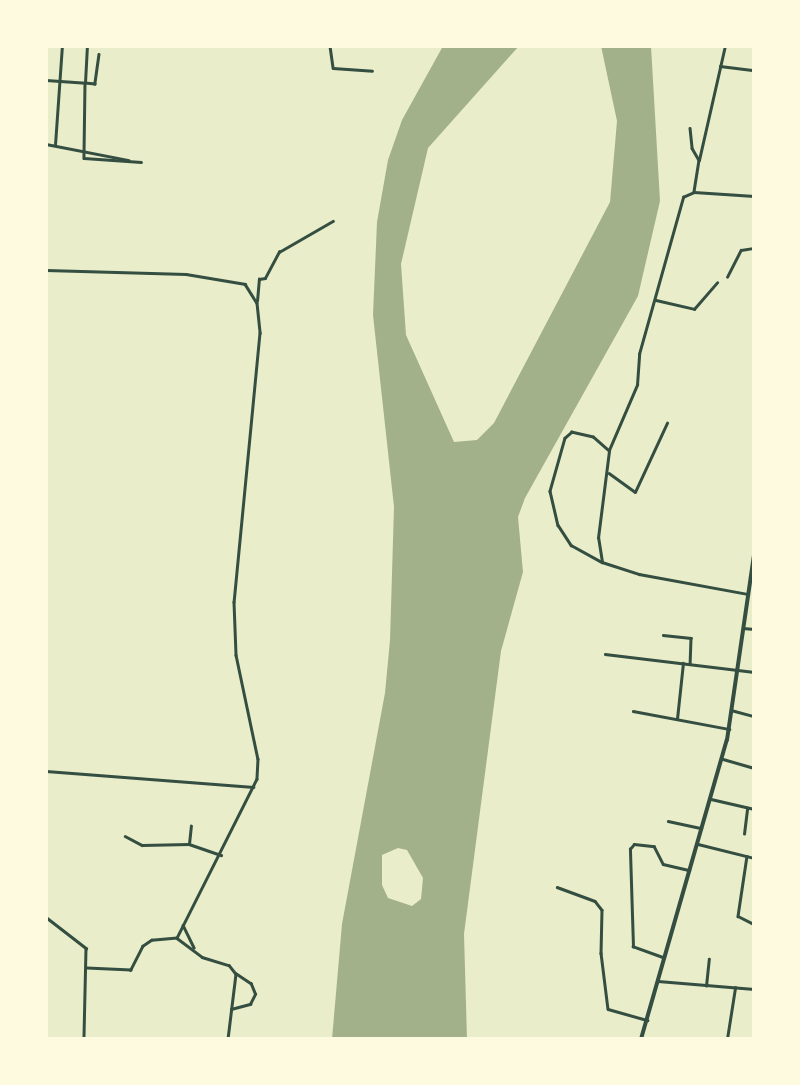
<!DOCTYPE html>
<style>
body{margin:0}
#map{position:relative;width:800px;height:1085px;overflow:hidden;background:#e9edc9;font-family:Helvetica,sans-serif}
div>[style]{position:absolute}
.water>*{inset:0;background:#a3b18a}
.minor>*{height:2.5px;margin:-1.25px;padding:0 1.25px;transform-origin:1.25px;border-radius:1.25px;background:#344e41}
.secondary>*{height:4px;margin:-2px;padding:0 2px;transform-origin:2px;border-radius:2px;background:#344e41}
span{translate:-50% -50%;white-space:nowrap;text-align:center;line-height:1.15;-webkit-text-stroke:4.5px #fefae0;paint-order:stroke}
.frame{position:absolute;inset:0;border:48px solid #fefae0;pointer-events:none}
</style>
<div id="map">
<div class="water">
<div style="clip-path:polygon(evenodd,443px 46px,519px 46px,428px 148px,401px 264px,406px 335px,454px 442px,477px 440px,494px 423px,610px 202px,617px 121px,601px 46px,651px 46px,660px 201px,638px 296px,525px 498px,518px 517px,523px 572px,501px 651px,464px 934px,467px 1039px,332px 1039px,342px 924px,385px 693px,390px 640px,394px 507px,373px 315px,377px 222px,388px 160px,402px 120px,443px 46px,398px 848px,407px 850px,423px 878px,421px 899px,412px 906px,388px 898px,382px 885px,382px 855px,398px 848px)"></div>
</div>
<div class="minor">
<div style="left:330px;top:46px;width:22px;rotate:82deg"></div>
<div style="left:333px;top:68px;width:39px;rotate:4deg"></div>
<div style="left:99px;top:54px;width:30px;rotate:98deg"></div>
<div style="left:95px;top:84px;width:10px;rotate:-174deg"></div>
<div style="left:85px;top:83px;width:75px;rotate:90.8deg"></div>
<div style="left:84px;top:158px;width:57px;rotate:4deg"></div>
<div style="left:720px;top:66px;width:34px;rotate:7deg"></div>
<div style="left:46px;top:80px;width:39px;rotate:4deg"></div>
<div style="left:85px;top:83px;width:37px;rotate:-87deg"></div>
<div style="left:690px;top:128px;width:20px;rotate:84deg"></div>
<div style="left:692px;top:148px;width:14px;rotate:60deg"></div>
<div style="left:699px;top:160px;width:32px;rotate:99deg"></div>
<div style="left:46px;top:144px;width:84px;rotate:11deg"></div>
<div style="left:55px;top:145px;width:99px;rotate:-86deg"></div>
<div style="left:699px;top:160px;width:117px;rotate:-77.2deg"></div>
<div style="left:46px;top:270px;width:140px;rotate:1.6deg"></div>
<div style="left:186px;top:274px;width:60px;rotate:9.6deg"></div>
<div style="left:245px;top:284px;width:22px;rotate:58deg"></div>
<div style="left:257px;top:303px;width:30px;rotate:84deg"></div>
<div style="left:260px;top:333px;width:270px;rotate:95.5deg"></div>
<div style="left:234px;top:602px;width:53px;rotate:87.8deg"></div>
<div style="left:236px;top:655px;width:106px;rotate:78.1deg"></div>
<div style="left:258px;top:759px;width:20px;rotate:93deg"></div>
<div style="left:257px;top:779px;width:178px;rotate:116.7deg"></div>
<div style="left:177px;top:938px;width:25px;rotate:175deg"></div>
<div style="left:152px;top:940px;width:11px;rotate:146deg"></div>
<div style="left:143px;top:946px;width:27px;rotate:117deg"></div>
<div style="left:131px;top:970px;width:44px;rotate:-177.4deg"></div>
<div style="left:727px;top:277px;width:30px;rotate:-63deg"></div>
<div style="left:741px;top:250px;width:13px;rotate:-9deg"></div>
<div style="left:656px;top:300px;width:39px;rotate:13deg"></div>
<div style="left:694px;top:309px;width:35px;rotate:-49deg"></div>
<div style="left:257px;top:301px;width:22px;rotate:-85deg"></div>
<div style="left:259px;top:279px;width:6px;rotate:-9deg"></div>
<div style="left:265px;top:278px;width:30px;rotate:-62deg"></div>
<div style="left:279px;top:252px;width:62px;rotate:-29.9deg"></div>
<div style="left:609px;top:450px;width:71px;rotate:-66.7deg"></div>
<div style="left:637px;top:385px;width:31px;rotate:-86deg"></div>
<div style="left:639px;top:354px;width:163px;rotate:-74.3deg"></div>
<div style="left:683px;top:197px;width:12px;rotate:-24deg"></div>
<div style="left:694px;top:192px;width:60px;rotate:3.8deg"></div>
<div style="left:609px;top:473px;width:32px;rotate:36deg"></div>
<div style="left:635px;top:492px;width:76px;rotate:-65.1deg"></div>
<div style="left:602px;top:562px;width:24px;rotate:-99deg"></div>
<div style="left:598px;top:538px;width:88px;rotate:-82.8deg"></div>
<div style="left:609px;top:451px;width:21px;rotate:-139deg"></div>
<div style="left:593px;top:437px;width:22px;rotate:-167deg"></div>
<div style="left:572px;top:432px;width:9px;rotate:139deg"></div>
<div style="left:565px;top:438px;width:55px;rotate:105.8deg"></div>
<div style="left:550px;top:491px;width:35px;rotate:77deg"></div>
<div style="left:558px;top:525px;width:24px;rotate:57deg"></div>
<div style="left:571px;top:545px;width:35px;rotate:29deg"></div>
<div style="left:602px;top:562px;width:39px;rotate:18deg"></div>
<div style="left:639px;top:574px;width:111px;rotate:10.4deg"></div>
<div style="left:743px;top:628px;width:11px;rotate:5deg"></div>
<div style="left:663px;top:635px;width:28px;rotate:6deg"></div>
<div style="left:691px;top:638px;width:26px;rotate:92deg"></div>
<div style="left:605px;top:654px;width:150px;rotate:6.9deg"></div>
<div style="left:731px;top:710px;width:24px;rotate:15deg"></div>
<div style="left:633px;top:711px;width:98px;rotate:10.6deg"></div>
<div style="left:677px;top:719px;width:56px;rotate:-83.9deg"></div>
<div style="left:723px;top:759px;width:32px;rotate:16deg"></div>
<div style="left:46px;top:771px;width:208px;rotate:4.4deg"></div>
<div style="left:711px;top:799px;width:44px;rotate:13.1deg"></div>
<div style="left:668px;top:821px;width:34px;rotate:12deg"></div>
<div style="left:744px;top:834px;width:26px;rotate:-83deg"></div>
<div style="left:125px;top:836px;width:19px;rotate:28deg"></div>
<div style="left:142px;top:845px;width:47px;rotate:-1.2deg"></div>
<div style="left:189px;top:844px;width:34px;rotate:19deg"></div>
<div style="left:189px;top:844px;width:18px;rotate:-84deg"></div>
<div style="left:698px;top:844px;width:58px;rotate:14deg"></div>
<div style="left:747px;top:856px;width:61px;rotate:98.5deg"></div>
<div style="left:738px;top:916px;width:18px;rotate:27deg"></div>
<div style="left:557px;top:887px;width:40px;rotate:20.2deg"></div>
<div style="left:595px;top:901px;width:11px;rotate:52deg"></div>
<div style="left:602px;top:910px;width:43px;rotate:91.3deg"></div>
<div style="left:601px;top:953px;width:56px;rotate:82.9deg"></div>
<div style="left:608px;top:1009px;width:41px;rotate:15.8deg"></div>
<div style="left:46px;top:917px;width:51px;rotate:37.8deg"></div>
<div style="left:86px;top:948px;width:91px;rotate:91.3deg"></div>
<div style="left:183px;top:925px;width:25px;rotate:64deg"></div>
<div style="left:177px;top:938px;width:31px;rotate:37deg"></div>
<div style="left:202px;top:957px;width:28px;rotate:17deg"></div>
<div style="left:229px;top:965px;width:11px;rotate:52deg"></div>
<div style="left:236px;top:974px;width:65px;rotate:97deg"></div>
<div style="left:664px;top:958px;width:33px;rotate:-160deg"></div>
<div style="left:633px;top:947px;width:98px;rotate:-91.8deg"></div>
<div style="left:630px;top:849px;width:6px;rotate:-51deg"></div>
<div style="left:634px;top:844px;width:20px;rotate:6deg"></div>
<div style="left:654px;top:846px;width:20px;rotate:63deg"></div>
<div style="left:663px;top:864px;width:27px;rotate:13deg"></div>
<div style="left:658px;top:981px;width:96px;rotate:4.8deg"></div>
<div style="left:706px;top:986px;width:27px;rotate:-84deg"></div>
<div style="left:231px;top:1009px;width:20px;rotate:-15deg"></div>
<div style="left:250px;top:1004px;width:11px;rotate:-63deg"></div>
<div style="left:255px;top:994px;width:11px;rotate:-112deg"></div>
<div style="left:251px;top:984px;width:18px;rotate:-146deg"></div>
<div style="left:727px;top:1039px;width:52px;rotate:-81.1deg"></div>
</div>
<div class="secondary">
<div style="left:641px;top:1039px;width:311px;rotate:-74deg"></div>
<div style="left:727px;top:740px;width:186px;rotate:-81.7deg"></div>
</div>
<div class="frame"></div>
</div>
